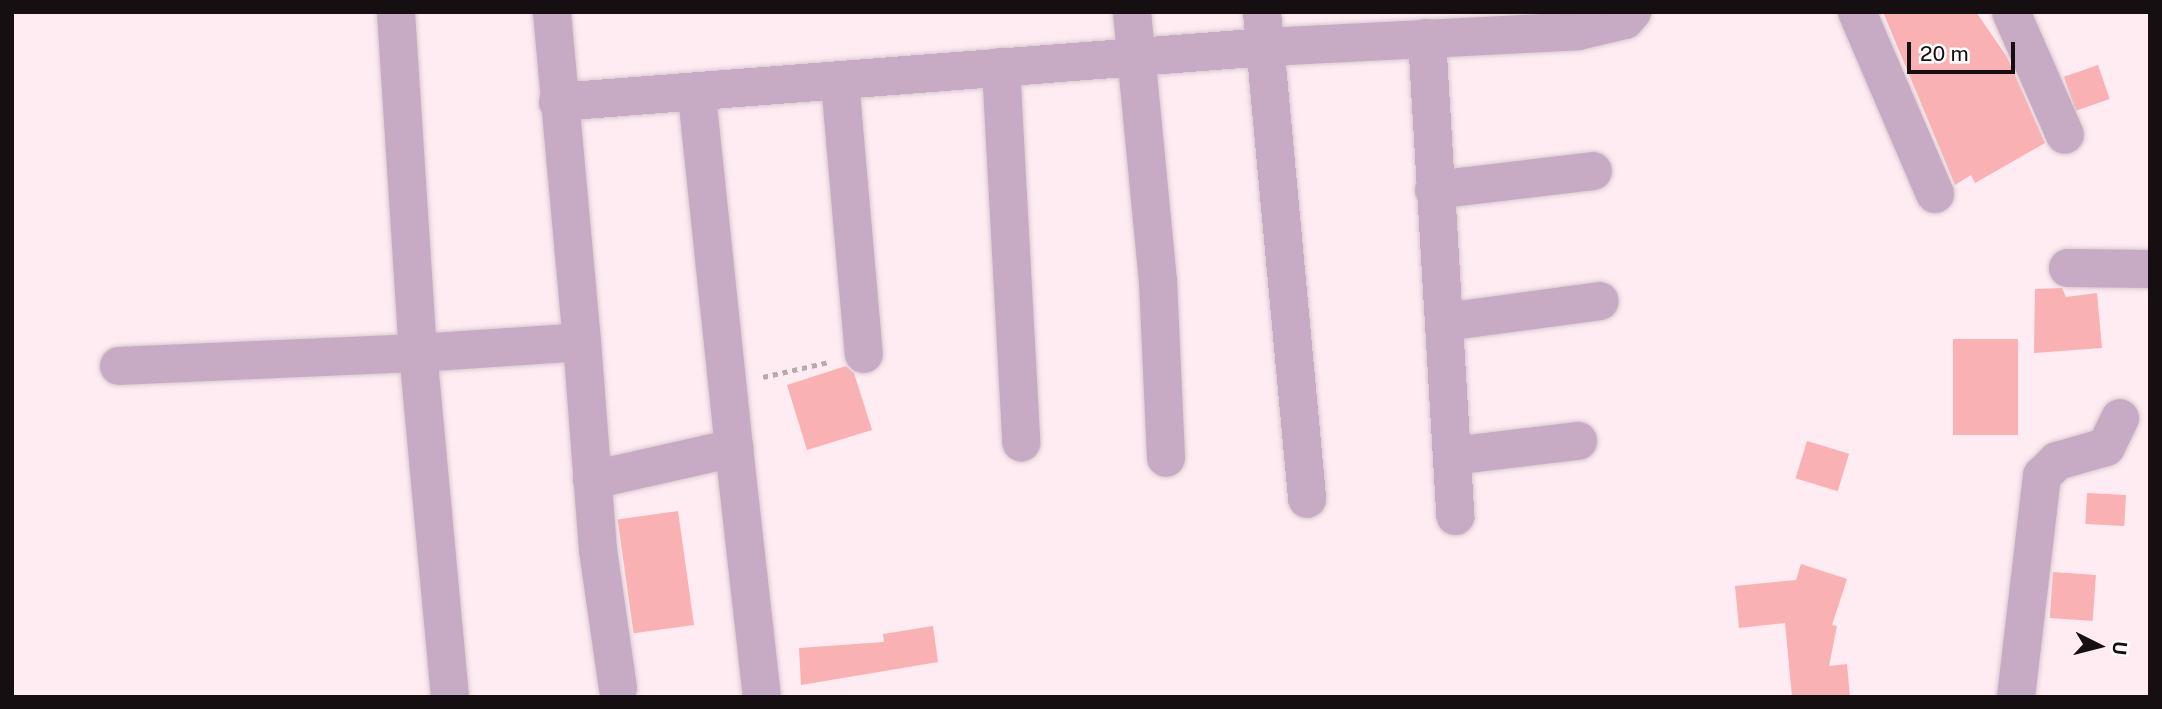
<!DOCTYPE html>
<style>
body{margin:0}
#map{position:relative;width:2162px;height:709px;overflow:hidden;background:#feecf2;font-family:"Public Sans",sans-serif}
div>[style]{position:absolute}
.building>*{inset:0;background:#fab1b3;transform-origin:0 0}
.path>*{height:4.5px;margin-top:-2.25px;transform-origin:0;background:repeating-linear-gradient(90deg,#b8a9ae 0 5px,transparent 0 10px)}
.roads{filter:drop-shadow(0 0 2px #d9c9ce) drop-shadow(0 0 2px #d9c9ce)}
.minor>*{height:38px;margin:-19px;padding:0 19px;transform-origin:19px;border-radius:19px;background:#c7aac3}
span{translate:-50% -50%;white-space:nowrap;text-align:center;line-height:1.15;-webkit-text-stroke:6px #fff;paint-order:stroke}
.frame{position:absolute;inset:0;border:14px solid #150f11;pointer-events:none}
.north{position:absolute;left:2064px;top:611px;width:70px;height:70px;-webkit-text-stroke:5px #fff;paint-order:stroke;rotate:96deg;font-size:19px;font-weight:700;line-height:28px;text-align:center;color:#150f11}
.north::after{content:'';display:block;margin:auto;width:24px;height:32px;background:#150f11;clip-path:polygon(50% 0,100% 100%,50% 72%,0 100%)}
.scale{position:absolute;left:1907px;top:42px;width:108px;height:32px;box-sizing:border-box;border:4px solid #150f11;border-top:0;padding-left:9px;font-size:21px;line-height:24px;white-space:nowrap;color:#150f11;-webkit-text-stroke:5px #fff;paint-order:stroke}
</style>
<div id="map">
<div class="building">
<div style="clip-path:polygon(1883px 12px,1976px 12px,2007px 57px,2045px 143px,1975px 183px,1971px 175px,1955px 185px)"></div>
<div style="left:2098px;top:65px;width:36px;height:36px;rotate:71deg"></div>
<div style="clip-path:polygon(2062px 288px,2066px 297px,2097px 293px,2102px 348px,2034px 353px,2035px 289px)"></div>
<div style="left:1953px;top:339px;width:65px;height:96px"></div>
<div style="clip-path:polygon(846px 366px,854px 373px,872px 430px,807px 450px,787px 385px)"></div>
<div style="left:1807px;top:441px;width:44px;height:39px;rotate:17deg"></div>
<div style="left:2087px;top:493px;width:39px;height:31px;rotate:3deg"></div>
<div style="left:678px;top:511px;width:115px;height:61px;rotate:82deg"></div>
<div style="clip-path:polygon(1801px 564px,1847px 579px,1832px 625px,1837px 626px,1829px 666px,1847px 664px,1850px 697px,1792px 697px,1785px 623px,1739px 628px,1735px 586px,1796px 580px)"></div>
<div style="left:2053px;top:572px;width:43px;height:46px;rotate:4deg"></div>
<div style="clip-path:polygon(933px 626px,938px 662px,801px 685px,799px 648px,884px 642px,883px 634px)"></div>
</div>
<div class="path">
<div style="left:763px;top:377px;width:68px;rotate:-12.8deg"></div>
</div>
<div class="roads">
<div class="minor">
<div style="left:1132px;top:12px;width:270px;rotate:84.5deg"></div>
<div style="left:1158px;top:281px;width:177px;rotate:87.4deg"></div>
<div style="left:1262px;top:12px;width:489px;rotate:84.7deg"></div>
<div style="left:1857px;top:12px;width:198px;rotate:66.8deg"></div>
<div style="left:2011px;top:12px;width:134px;rotate:66.3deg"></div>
<div style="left:1427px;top:38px;width:479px;rotate:86.6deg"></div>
<div style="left:1001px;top:67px;width:376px;rotate:86.9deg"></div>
<div style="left:840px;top:82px;width:273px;rotate:85deg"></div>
<div style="left:558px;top:102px;width:711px;rotate:-4.44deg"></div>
<div style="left:1267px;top:47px;width:311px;rotate:-2.9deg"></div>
<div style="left:1578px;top:31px;width:48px;rotate:-13.2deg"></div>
<div style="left:1625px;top:20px;width:11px;rotate:-49deg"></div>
<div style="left:1434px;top:190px;width:160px;rotate:-6.8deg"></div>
<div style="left:2068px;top:268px;width:82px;rotate:0.7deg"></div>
<div style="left:1445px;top:322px;width:156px;rotate:-7.7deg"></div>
<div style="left:582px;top:342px;width:209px;rotate:85.6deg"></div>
<div style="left:598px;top:550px;width:140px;rotate:81.8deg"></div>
<div style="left:119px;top:366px;width:299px;rotate:-2.5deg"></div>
<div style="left:418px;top:353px;width:342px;rotate:-93.7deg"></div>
<div style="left:734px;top:448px;width:251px;rotate:83.6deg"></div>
<div style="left:1452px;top:456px;width:127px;rotate:-6.8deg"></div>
<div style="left:592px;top:480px;width:146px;rotate:-12.7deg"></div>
<div style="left:734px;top:448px;width:356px;rotate:-96deg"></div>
<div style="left:450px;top:697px;width:345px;rotate:-95.3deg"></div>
<div style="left:418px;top:353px;width:164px;rotate:-3.8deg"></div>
<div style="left:582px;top:342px;width:331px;rotate:-95.2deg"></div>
<div style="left:2016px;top:697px;width:223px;rotate:-83.3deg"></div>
<div style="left:2042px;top:476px;width:21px;rotate:-45deg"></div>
<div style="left:2057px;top:461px;width:51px;rotate:-15.9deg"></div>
<div style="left:2106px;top:447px;width:32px;rotate:-64deg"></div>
</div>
</div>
<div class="frame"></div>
<div class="north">U</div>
<div class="scale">20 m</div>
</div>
